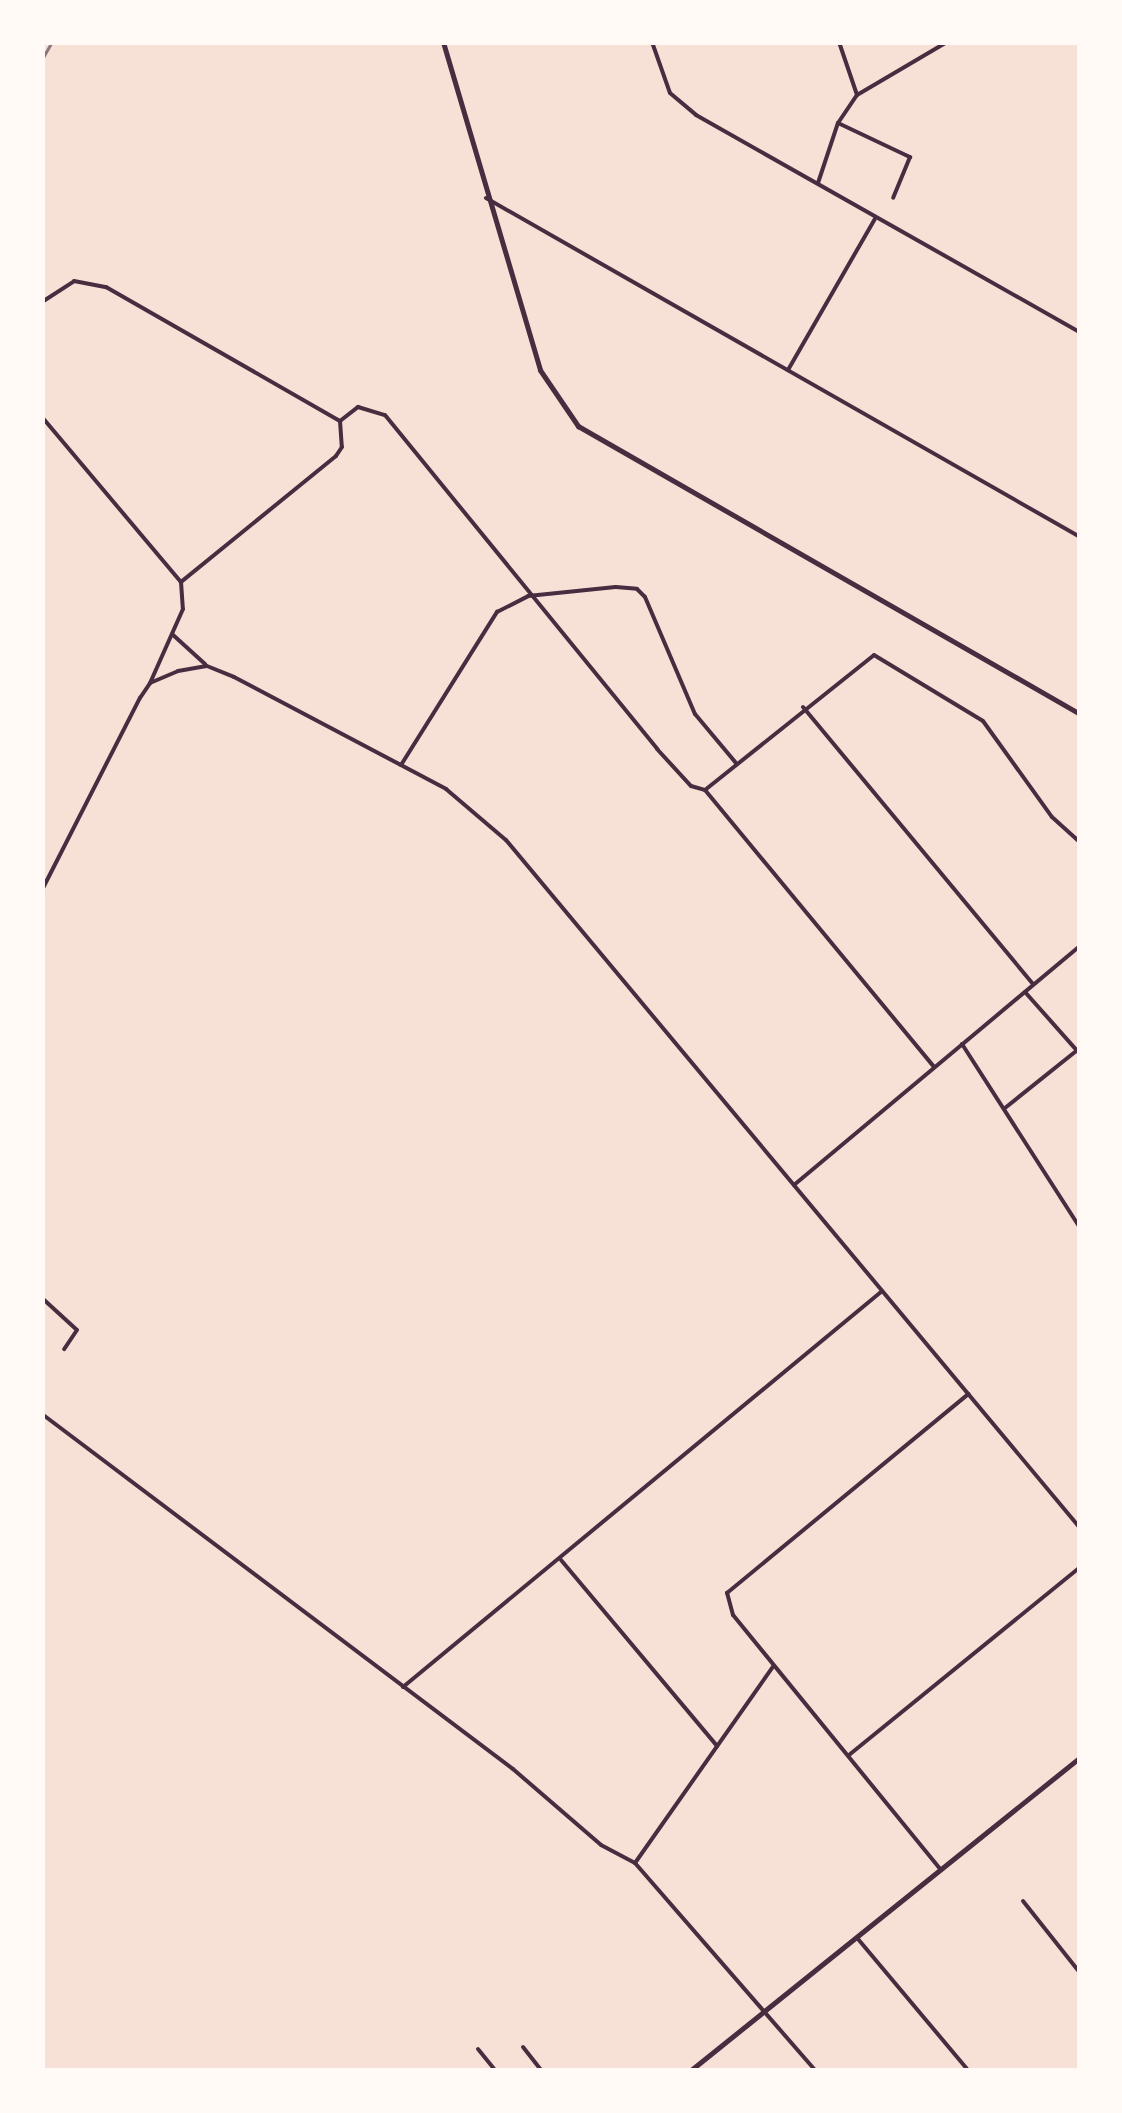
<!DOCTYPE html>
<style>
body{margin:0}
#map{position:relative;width:1122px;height:2113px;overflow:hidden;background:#f7e1d7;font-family:"Work Sans",sans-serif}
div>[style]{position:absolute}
.minor>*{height:4px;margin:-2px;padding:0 2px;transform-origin:2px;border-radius:2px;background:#4a2c40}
.tertiary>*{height:5px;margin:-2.5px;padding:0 2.5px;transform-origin:2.5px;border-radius:2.5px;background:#4a2c40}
.rail>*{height:2.5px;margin:-1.25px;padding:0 1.25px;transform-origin:1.25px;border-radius:1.25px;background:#8f747c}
span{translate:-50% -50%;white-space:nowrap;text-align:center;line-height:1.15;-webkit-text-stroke:10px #fffaf5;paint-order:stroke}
.frame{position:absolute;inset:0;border:45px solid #fffaf5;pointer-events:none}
</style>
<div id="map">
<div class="minor">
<div style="left:652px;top:42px;width:54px;rotate:70.6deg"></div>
<div style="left:670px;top:93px;width:34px;rotate:40deg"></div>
<div style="left:696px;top:115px;width:441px;rotate:29.5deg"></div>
<div style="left:839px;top:42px;width:56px;rotate:71.2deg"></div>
<div style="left:1079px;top:42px;width:1px;rotate:45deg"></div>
<div style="left:838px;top:123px;width:80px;rotate:25.3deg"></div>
<div style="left:910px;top:157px;width:44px;rotate:112.5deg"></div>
<div style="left:818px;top:183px;width:63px;rotate:-71.6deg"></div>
<div style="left:838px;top:123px;width:34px;rotate:-56deg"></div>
<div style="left:857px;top:95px;width:104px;rotate:-30.5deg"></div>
<div style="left:486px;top:198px;width:684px;rotate:29.71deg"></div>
<div style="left:42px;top:302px;width:38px;rotate:-33deg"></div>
<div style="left:74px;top:281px;width:33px;rotate:11deg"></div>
<div style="left:106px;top:287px;width:270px;rotate:29.8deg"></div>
<div style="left:340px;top:421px;width:26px;rotate:86deg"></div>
<div style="left:342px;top:447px;width:11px;rotate:124deg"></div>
<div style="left:336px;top:456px;width:200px;rotate:140.9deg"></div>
<div style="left:788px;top:370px;width:174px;rotate:-60.1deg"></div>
<div style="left:42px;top:417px;width:216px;rotate:49.9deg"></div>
<div style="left:181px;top:582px;width:27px;rotate:86deg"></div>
<div style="left:183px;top:609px;width:81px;rotate:114deg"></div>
<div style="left:340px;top:421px;width:23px;rotate:-38deg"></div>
<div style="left:358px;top:407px;width:28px;rotate:17deg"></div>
<div style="left:385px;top:415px;width:431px;rotate:50.8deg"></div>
<div style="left:657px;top:749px;width:50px;rotate:47.4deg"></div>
<div style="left:691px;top:786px;width:15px;rotate:16deg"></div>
<div style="left:705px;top:790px;width:359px;rotate:50.4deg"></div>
<div style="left:172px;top:634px;width:45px;rotate:42.3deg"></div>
<div style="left:803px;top:707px;width:360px;rotate:50.3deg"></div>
<div style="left:401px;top:765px;width:181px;rotate:-57.9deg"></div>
<div style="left:497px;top:612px;width:35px;rotate:-27deg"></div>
<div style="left:528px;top:596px;width:88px;rotate:-5.8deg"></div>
<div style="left:616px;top:587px;width:21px;rotate:5deg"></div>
<div style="left:637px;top:589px;width:11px;rotate:45deg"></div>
<div style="left:645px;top:597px;width:127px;rotate:66.9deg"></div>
<div style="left:695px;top:714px;width:64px;rotate:50.1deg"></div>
<div style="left:705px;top:790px;width:216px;rotate:-38.6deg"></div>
<div style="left:874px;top:655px;width:127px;rotate:31.2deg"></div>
<div style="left:983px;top:721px;width:118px;rotate:54.3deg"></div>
<div style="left:1052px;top:817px;width:38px;rotate:42deg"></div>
<div style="left:42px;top:890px;width:216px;rotate:-63deg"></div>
<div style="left:140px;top:698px;width:18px;rotate:-56deg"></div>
<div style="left:150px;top:683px;width:30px;rotate:-23deg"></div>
<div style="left:178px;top:671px;width:29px;rotate:-10deg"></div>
<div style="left:207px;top:666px;width:29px;rotate:22deg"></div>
<div style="left:234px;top:677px;width:240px;rotate:27.8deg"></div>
<div style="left:446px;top:789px;width:79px;rotate:40.4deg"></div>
<div style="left:506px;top:840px;width:896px;rotate:50.16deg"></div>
<div style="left:1025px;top:992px;width:83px;rotate:48.4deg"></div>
<div style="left:962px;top:1044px;width:219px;rotate:57.3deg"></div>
<div style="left:1005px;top:1108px;width:96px;rotate:-38.7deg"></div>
<div style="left:794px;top:1185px;width:373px;rotate:-39.9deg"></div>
<div style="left:42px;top:1298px;width:47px;rotate:42.4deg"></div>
<div style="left:77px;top:1330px;width:23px;rotate:124deg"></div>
<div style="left:42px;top:1414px;width:590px;rotate:37.01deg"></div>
<div style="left:513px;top:1769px;width:116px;rotate:40.8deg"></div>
<div style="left:601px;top:1845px;width:38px;rotate:28deg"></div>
<div style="left:635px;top:1863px;width:274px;rotate:49deg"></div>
<div style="left:561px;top:1560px;width:243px;rotate:50deg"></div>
<div style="left:403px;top:1687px;width:620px;rotate:-39.57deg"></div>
<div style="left:849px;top:1755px;width:298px;rotate:-39.1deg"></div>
<div style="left:635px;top:1863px;width:240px;rotate:-54.9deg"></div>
<div style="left:941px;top:1870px;width:329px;rotate:-129.2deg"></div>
<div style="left:733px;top:1615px;width:23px;rotate:-105deg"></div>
<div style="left:727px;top:1593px;width:313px;rotate:-39.5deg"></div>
<div style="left:1023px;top:1901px;width:92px;rotate:51.6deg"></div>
<div style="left:858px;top:1939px;width:171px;rotate:50deg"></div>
<div style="left:523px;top:2047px;width:29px;rotate:52deg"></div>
<div style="left:478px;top:2049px;width:27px;rotate:51deg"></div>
</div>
<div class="tertiary">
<div style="left:443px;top:42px;width:342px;rotate:73.5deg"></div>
<div style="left:540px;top:370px;width:68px;rotate:55.8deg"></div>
<div style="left:578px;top:426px;width:579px;rotate:29.84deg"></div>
<div style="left:691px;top:2070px;width:499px;rotate:-38.8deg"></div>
</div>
<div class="rail">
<div style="left:42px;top:59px;width:20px;rotate:-60deg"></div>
</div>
<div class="frame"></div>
</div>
